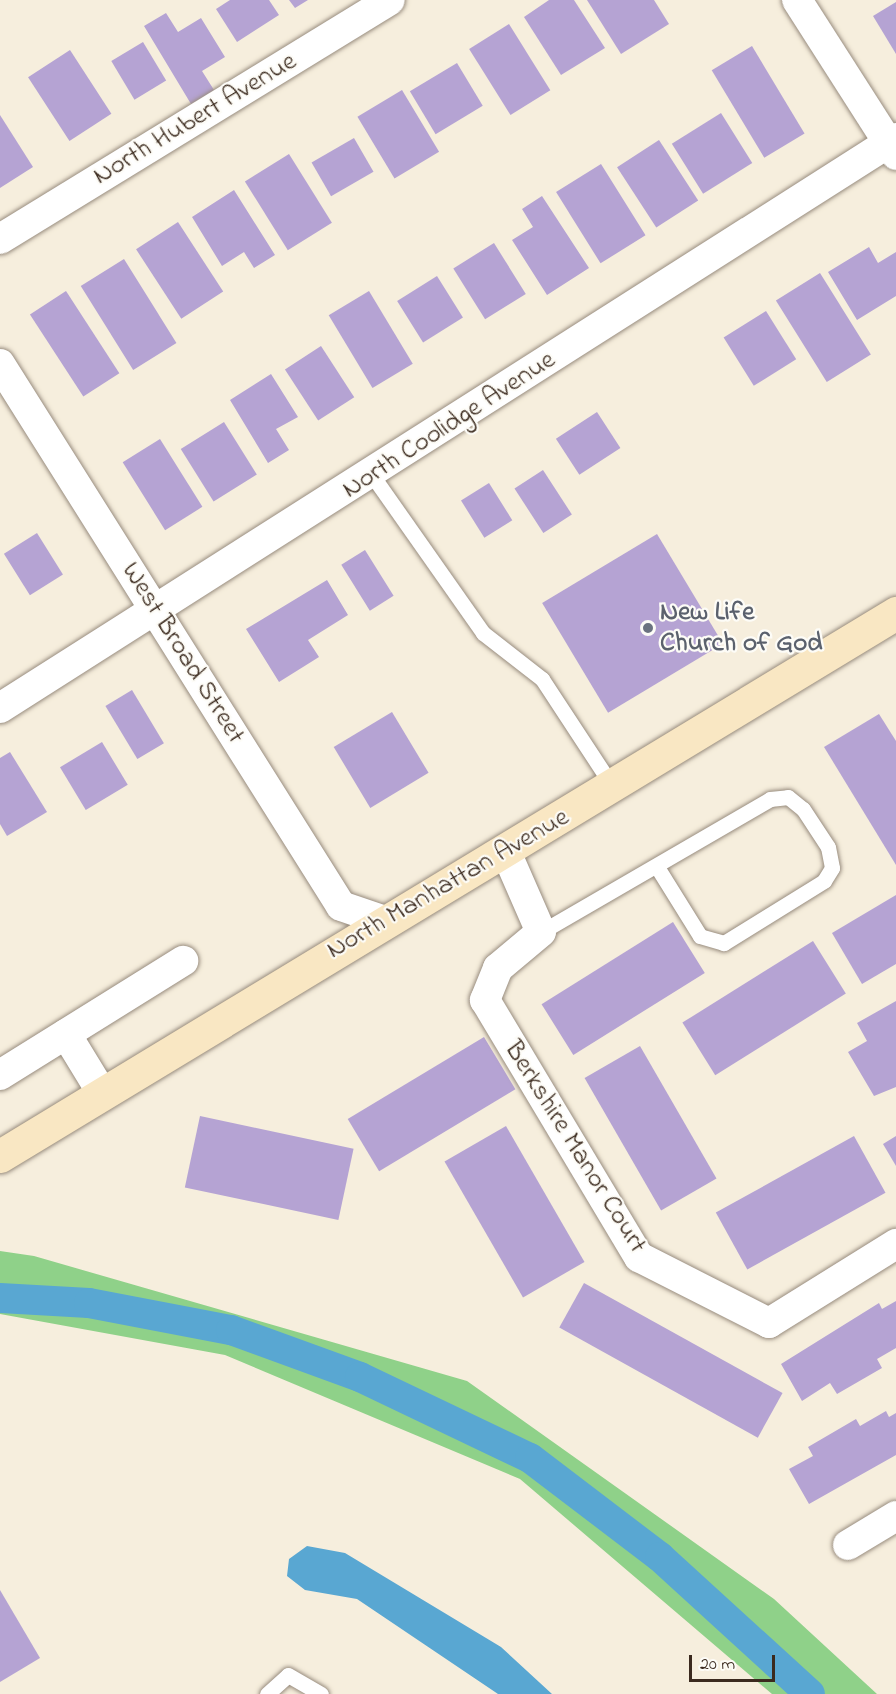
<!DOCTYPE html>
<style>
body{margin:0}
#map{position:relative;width:896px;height:1694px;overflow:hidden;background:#f6eedd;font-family:"Indie Flower",sans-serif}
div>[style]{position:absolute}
.green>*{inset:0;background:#8fd189}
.water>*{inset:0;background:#59a7d2}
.canal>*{height:30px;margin:-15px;padding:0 15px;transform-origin:15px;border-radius:15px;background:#59a7d2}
.building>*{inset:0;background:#b5a3d3;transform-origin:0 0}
.roads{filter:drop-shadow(0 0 2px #988c7e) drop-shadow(0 0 2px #988c7e)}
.lane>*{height:15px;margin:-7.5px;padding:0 7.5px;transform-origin:7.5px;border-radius:7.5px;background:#fff}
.street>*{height:30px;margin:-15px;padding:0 15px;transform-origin:15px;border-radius:15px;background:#fff}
.secondary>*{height:33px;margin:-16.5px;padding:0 16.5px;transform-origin:16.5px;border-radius:16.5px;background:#f9e7c3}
.dots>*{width:16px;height:16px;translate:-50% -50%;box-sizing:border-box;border:3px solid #fdfcf7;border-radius:50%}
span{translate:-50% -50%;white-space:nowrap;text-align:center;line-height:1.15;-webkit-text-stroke:4.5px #fdfcf7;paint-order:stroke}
.street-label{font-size:27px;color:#3b2a1e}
.worship-label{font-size:27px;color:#5b616d;font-weight:700}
.left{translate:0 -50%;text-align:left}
.scale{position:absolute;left:689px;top:1655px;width:86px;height:27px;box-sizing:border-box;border:3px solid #3b2a1e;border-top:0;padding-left:8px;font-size:18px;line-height:21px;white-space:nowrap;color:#3b2a1e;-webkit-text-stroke:4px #fdfcf7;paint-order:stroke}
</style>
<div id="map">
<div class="green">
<div style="clip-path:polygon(0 1251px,34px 1256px,467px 1381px,774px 1599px,877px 1694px,772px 1694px,520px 1479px,225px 1355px,0 1314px)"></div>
</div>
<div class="water">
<div style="clip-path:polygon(307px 1546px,345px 1553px,501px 1647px,552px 1694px,498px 1694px,357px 1599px,305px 1590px,287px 1576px,289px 1559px)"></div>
</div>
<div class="canal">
<div style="left:0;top:1298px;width:89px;rotate:3.2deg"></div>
<div style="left:89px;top:1303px;width:145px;rotate:10.8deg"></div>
<div style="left:231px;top:1330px;width:137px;rotate:20deg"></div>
<div style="left:360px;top:1377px;width:188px;rotate:25.5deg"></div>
<div style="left:530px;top:1458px;width:163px;rotate:37.3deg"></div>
<div style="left:660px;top:1557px;width:203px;rotate:42.4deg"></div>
</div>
<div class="building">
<div style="clip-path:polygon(230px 0,269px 0,279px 15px,237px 42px,216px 9px)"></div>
<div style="clip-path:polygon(289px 0,308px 0,295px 8px)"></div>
<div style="clip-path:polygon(549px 0,574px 0,605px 48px,561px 75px,524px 17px)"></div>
<div style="clip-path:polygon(587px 0,654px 0,669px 24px,621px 54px)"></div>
<div style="clip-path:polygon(896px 2px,896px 54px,873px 16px)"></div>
<div style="clip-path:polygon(166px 13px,178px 32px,201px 18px,225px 57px,202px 71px,214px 90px,191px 104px,144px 26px)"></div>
<div style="left:509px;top:24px;width:78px;height:47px;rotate:58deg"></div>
<div style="left:143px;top:42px;width:45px;height:37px;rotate:59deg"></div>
<div style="left:752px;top:46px;width:102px;height:47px;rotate:59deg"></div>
<div style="left:70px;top:50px;width:76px;height:50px;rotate:57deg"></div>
<div style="left:457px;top:63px;width:50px;height:55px;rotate:59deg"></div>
<div style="left:402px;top:90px;width:72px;height:52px;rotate:59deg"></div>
<div style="left:721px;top:113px;width:59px;height:58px;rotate:58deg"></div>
<div style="clip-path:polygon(0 115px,33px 167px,0 188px)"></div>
<div style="left:354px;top:138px;width:39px;height:49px;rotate:60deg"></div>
<div style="left:659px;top:140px;width:72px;height:50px;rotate:57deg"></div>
<div style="left:289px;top:154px;width:81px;height:52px;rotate:58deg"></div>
<div style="left:601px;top:164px;width:84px;height:53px;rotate:58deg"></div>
<div style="clip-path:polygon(234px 190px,275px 255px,254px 268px,244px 252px,222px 266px,192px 217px)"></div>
<div style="clip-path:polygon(542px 196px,589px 268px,547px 295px,512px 240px,533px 227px,522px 209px)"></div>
<div style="left:178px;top:222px;width:83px;height:50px;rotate:57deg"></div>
<div style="left:494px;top:243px;width:60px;height:48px;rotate:58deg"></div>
<div style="clip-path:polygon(869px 247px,878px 263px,896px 252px,896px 296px,857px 320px,828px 272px)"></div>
<div style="left:124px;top:259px;width:99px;height:51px;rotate:58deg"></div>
<div style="left:820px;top:273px;width:96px;height:52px;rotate:58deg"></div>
<div style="left:437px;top:276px;width:49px;height:47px;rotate:58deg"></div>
<div style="left:66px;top:291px;width:98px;height:43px;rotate:57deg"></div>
<div style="left:369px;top:291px;width:85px;height:47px;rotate:59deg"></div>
<div style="left:766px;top:311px;width:57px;height:50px;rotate:58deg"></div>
<div style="left:321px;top:346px;width:61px;height:43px;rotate:57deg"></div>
<div style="clip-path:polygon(271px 374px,298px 417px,276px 429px,289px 450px,268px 463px,230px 400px)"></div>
<div style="left:597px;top:412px;width:43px;height:49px;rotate:57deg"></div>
<div style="left:224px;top:422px;width:62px;height:51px;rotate:58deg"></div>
<div style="left:160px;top:439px;width:80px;height:44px;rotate:58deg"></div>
<div style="left:543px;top:470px;width:53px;height:34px;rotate:57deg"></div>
<div style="left:489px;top:483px;width:44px;height:33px;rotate:58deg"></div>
<div style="left:37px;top:533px;width:49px;height:39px;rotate:58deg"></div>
<div style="left:657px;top:534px;width:128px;height:134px;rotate:59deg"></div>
<div style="left:365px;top:550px;width:54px;height:28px;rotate:58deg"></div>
<div style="clip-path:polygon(327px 580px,348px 615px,308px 640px,319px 657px,279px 682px,246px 629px)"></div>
<div style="left:132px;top:690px;width:62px;height:31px;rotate:59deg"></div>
<div style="left:392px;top:712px;width:71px;height:68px;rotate:59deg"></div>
<div style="clip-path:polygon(879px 714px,896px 741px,896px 865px,824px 747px)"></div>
<div style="left:102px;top:742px;width:50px;height:49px;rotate:59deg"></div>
<div style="clip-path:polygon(10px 752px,47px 812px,7px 836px,0 824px,0 758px)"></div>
<div style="clip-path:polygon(896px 895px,896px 964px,862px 984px,832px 933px)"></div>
<div style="left:673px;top:922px;width:60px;height:155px;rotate:58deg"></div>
<div style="left:813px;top:941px;width:62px;height:154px;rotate:58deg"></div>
<div style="clip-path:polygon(896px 1001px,896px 1087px,874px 1096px,848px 1052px,867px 1041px,857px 1023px)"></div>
<div style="left:484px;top:1037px;width:61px;height:159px;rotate:59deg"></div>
<div style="left:640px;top:1046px;width:153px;height:64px;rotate:60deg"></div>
<div style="left:200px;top:1116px;width:157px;height:73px;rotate:12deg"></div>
<div style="left:506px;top:1126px;width:157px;height:71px;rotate:60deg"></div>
<div style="left:854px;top:1136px;width:65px;height:158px;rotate:61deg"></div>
<div style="clip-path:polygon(896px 1136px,896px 1166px,883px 1144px)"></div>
<div style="left:584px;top:1283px;width:227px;height:51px;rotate:29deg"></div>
<div style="clip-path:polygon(896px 1301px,896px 1348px,877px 1359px,882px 1368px,837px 1394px,830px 1383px,802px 1401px,781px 1364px,879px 1303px,882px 1309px)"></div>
<div style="clip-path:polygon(886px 1411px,889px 1417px,896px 1413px,896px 1455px,809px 1504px,789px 1469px,813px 1456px,808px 1447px,856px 1419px,860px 1426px)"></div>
<div style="clip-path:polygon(0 1590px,40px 1658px,0 1682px)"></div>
</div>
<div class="roads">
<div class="lane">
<div style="left:372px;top:475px;width:193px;rotate:54.9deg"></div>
<div style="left:483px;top:633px;width:75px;rotate:37.9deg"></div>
<div style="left:542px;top:679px;width:129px;rotate:56.7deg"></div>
<div style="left:541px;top:932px;width:265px;rotate:-30.1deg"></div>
<div style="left:770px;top:799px;width:18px;rotate:-6deg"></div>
<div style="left:788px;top:797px;width:19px;rotate:39deg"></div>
<div style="left:803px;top:809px;width:45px;rotate:56.7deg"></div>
<div style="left:828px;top:847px;width:21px;rotate:79deg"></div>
<div style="left:832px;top:868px;width:15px;rotate:122deg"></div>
<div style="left:824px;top:881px;width:118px;rotate:148.2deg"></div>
<div style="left:724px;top:943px;width:25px;rotate:-164deg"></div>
<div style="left:700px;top:936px;width:81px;rotate:-121.9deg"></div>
<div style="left:267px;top:1694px;width:28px;rotate:-42deg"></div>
<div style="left:288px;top:1675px;width:38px;rotate:30deg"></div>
</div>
<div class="street">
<div style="left:797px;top:0;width:184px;rotate:57.4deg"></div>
<div style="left:0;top:239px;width:457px;rotate:-31.5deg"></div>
<div style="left:0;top:364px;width:640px;rotate:57.82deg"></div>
<div style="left:341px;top:906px;width:43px;rotate:18.9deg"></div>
<div style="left:0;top:708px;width:1062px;rotate:-32.46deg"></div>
<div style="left:506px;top:852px;width:87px;rotate:66.4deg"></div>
<div style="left:541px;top:932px;width:56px;rotate:140.1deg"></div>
<div style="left:498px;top:968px;width:35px;rotate:112deg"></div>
<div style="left:485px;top:1000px;width:300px;rotate:59.1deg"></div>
<div style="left:639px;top:1257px;width:146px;rotate:26.9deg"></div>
<div style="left:769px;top:1323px;width:150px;rotate:-31.9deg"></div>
<div style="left:66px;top:1034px;width:69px;rotate:58.6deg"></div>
<div style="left:0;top:1075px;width:216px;rotate:-31.9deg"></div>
<div style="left:848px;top:1545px;width:56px;rotate:-31.1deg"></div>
</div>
<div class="secondary">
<div style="left:0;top:1156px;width:1048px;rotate:-31.22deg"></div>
</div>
</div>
<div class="dots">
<div style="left:648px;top:628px;background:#6b7280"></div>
</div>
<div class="street-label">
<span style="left:195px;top:119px;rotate:-31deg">North Hubert Avenue</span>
<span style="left:449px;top:425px;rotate:-33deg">North Coolidge Avenue</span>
<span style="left:183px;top:653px;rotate:58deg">West Broad Street</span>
<span style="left:448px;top:884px;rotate:-30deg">North Manhattan Avenue</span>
<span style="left:575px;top:1147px;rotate:58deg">Berkshire Manor Court</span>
</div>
<div class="worship-label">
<span class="left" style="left:660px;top:628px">New Life<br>Church of God</span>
</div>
<div class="scale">20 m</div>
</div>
